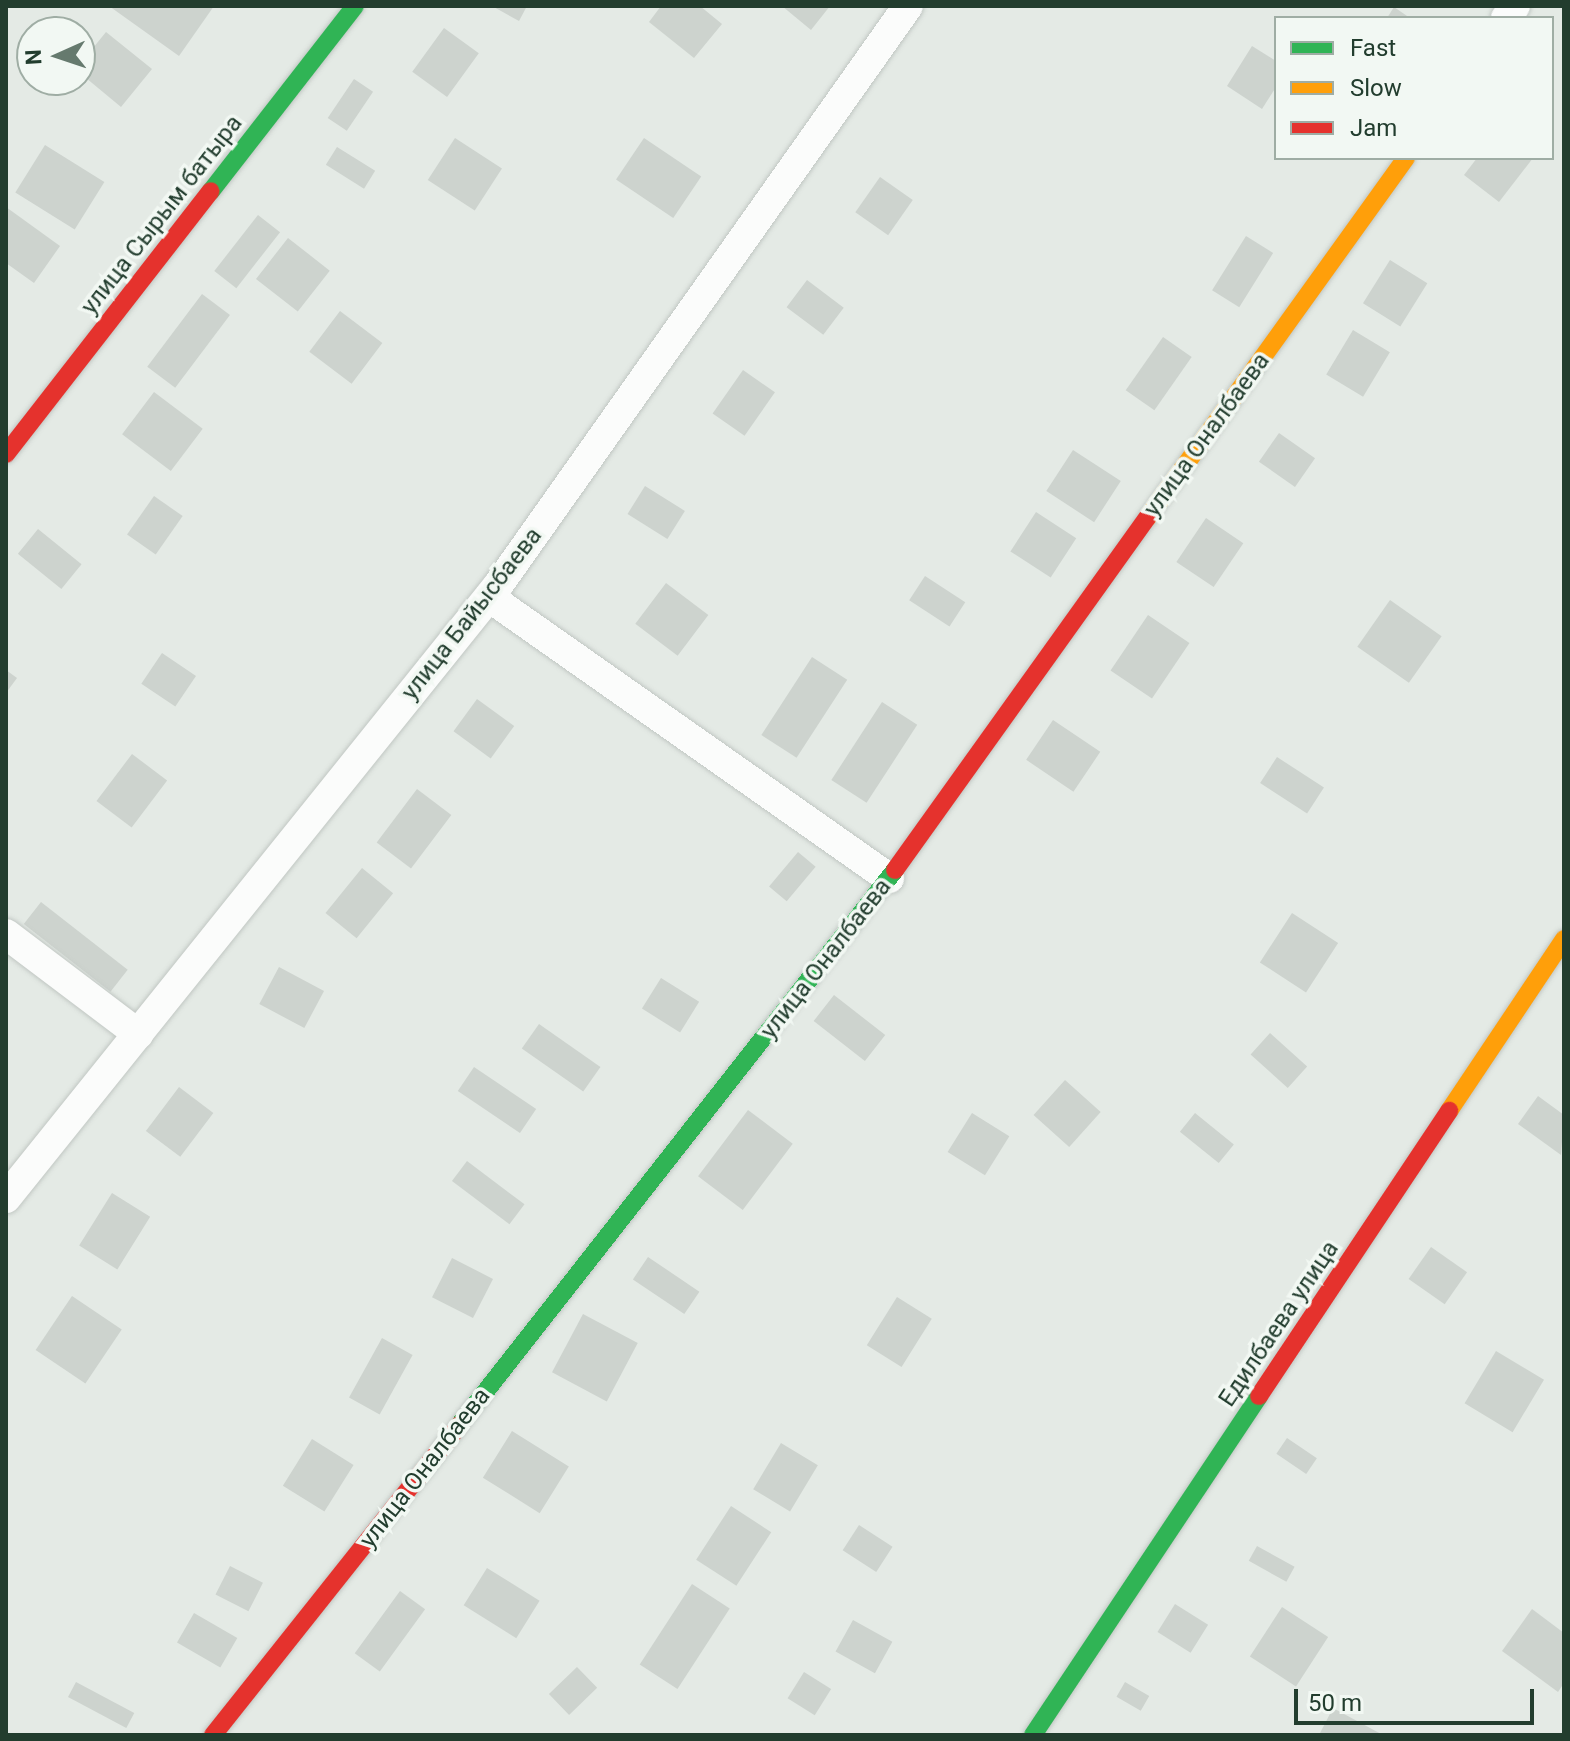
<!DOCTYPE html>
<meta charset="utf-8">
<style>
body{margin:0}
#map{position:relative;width:1570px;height:1741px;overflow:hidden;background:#e4eae5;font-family:Roboto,sans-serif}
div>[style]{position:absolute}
.building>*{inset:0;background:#cdd3ce;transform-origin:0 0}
.roads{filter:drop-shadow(0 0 2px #c1c7c3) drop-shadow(0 0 2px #c1c7c3)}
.street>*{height:30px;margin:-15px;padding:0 15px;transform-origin:15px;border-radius:15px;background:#fbfcfb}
.fast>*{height:18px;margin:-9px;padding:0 9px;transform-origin:9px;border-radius:9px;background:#30b455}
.slow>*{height:18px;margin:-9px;padding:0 9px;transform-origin:9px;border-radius:9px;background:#ff9f0a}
.jam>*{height:18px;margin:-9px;padding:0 9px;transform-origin:9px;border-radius:9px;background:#e5322d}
span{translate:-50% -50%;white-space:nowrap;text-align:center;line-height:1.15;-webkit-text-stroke:7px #f2f8f3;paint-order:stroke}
.street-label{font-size:24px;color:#223d2e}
.frame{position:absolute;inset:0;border:8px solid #223d2e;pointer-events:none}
.legend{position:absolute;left:1274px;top:16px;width:280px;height:144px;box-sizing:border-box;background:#f2f8f3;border:2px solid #9fada4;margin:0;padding:10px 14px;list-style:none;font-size:24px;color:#223d2e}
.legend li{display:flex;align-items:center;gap:16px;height:40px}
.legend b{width:40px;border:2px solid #9fada4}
.north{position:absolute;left:16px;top:16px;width:80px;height:80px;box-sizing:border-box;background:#f2f8f3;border:2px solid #9fada4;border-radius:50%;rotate:267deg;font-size:22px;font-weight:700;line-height:32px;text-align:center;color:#223d2e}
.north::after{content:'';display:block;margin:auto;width:28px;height:36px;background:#667a6e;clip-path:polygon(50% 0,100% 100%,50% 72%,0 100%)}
.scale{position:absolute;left:1294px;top:1689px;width:240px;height:36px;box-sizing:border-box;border:4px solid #223d2e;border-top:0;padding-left:10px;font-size:24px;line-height:28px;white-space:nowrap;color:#223d2e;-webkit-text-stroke:6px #f2f8f3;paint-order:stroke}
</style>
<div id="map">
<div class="building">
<div style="clip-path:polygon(109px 6px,214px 6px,179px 56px)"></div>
<div style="clip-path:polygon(492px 6px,527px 6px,519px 21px)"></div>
<div style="clip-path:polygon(661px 6px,700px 6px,722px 24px,694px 58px,649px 22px)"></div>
<div style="clip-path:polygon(782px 6px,830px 6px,811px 30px)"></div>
<div style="clip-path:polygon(1394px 7px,1410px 18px,1387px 18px)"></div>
<div style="left:444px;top:28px;width:43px;height:54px;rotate:36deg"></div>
<div style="clip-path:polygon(106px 32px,152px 69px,121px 107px,80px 73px,80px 64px)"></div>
<div style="clip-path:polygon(1252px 46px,1276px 61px,1276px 87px,1262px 109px,1227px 86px)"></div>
<div style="left:354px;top:79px;width:23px;height:47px;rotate:34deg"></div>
<div style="left:455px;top:138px;width:56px;height:50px;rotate:33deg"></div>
<div style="left:644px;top:138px;width:69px;height:50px;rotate:34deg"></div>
<div style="left:45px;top:145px;width:70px;height:56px;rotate:32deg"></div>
<div style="left:337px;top:147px;width:45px;height:21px;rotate:32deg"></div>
<div style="clip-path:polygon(1477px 158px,1533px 158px,1499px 202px,1464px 175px)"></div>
<div style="left:880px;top:177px;width:40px;height:43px;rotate:35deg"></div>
<div style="clip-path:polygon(6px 207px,60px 246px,34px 283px,6px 263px)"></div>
<div style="left:258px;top:215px;width:28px;height:71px;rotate:38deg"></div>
<div style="left:1246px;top:236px;width:32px;height:64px;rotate:32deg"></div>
<div style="left:288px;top:238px;width:53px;height:52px;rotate:38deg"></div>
<div style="left:1390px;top:260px;width:44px;height:51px;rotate:32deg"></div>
<div style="left:807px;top:280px;width:46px;height:34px;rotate:37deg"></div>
<div style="left:202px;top:294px;width:35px;height:91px;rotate:37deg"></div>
<div style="left:340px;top:311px;width:53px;height:51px;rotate:37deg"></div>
<div style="left:1353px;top:330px;width:43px;height:52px;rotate:31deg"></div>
<div style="left:1163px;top:337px;width:35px;height:65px;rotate:35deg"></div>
<div style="left:743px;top:370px;width:39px;height:53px;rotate:35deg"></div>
<div style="left:154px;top:392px;width:61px;height:53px;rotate:37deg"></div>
<div style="left:1279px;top:433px;width:44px;height:35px;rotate:35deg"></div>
<div style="left:1073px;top:450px;width:57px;height:49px;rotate:33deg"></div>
<div style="left:645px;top:486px;width:47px;height:33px;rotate:32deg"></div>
<div style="left:154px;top:496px;width:35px;height:47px;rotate:35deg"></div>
<div style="left:1036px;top:512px;width:48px;height:47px;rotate:33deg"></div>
<div style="left:1206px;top:518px;width:45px;height:53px;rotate:34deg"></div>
<div style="left:38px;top:529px;width:56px;height:32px;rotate:39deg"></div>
<div style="left:925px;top:576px;width:48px;height:29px;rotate:33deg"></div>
<div style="left:666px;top:583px;width:53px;height:51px;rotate:37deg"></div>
<div style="left:1390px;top:600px;width:63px;height:57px;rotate:35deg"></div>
<div style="left:1148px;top:615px;width:50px;height:67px;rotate:34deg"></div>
<div style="left:162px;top:653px;width:41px;height:37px;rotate:34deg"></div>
<div style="left:812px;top:657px;width:42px;height:93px;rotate:33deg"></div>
<div style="clip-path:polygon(6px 670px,17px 678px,6px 693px)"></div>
<div style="left:477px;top:699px;width:46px;height:40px;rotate:36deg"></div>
<div style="left:882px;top:702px;width:42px;height:93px;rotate:33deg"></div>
<div style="left:1053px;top:720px;width:57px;height:48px;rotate:34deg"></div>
<div style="left:132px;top:754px;width:44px;height:59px;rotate:37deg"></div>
<div style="left:1277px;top:757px;width:56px;height:31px;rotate:33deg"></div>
<div style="left:417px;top:789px;width:43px;height:67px;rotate:37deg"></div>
<div style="left:798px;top:852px;width:23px;height:45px;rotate:40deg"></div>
<div style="left:362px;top:868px;width:40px;height:58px;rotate:39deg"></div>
<div style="left:41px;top:902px;width:110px;height:28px;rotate:38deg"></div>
<div style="left:1292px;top:913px;width:55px;height:59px;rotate:33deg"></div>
<div style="left:279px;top:967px;width:51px;height:42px;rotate:28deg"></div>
<div style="left:661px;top:978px;width:45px;height:36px;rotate:32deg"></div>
<div style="left:834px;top:995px;width:65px;height:33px;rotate:38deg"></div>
<div style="left:539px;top:1024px;width:75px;height:30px;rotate:35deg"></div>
<div style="left:1270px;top:1033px;width:50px;height:29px;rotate:42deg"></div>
<div style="left:474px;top:1067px;width:75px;height:29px;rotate:34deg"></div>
<div style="left:1065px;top:1080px;width:48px;height:47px;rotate:42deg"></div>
<div style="left:179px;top:1087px;width:43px;height:55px;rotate:37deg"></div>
<div style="clip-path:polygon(1538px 1096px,1564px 1115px,1561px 1155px,1518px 1124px)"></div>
<div style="left:748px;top:1110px;width:56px;height:83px;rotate:37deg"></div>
<div style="left:972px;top:1113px;width:44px;height:46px;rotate:32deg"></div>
<div style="left:1195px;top:1113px;width:50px;height:24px;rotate:39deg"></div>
<div style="left:467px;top:1161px;width:72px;height:25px;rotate:37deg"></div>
<div style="left:112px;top:1193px;width:45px;height:62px;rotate:32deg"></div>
<div style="left:1431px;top:1247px;width:44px;height:39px;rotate:35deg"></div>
<div style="left:648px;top:1257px;width:62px;height:27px;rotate:34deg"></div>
<div style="left:452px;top:1258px;width:46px;height:44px;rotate:27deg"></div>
<div style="left:72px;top:1296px;width:60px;height:65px;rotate:34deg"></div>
<div style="left:897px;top:1297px;width:41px;height:57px;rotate:32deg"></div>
<div style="left:583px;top:1314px;width:62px;height:66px;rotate:28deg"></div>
<div style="left:382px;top:1338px;width:35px;height:68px;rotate:29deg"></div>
<div style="left:1496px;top:1351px;width:56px;height:61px;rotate:31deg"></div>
<div style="left:512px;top:1431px;width:67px;height:55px;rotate:32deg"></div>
<div style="left:1287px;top:1438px;width:36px;height:19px;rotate:34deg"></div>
<div style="left:312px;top:1439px;width:49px;height:55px;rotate:32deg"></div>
<div style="left:781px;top:1443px;width:43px;height:54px;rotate:31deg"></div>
<div style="left:731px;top:1506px;width:48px;height:64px;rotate:33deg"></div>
<div style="left:859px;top:1525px;width:40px;height:30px;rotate:33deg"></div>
<div style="left:1257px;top:1546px;width:43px;height:17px;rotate:29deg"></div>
<div style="left:230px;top:1566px;width:37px;height:32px;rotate:27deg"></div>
<div style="left:487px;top:1568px;width:62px;height:44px;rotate:32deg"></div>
<div style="left:692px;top:1584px;width:45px;height:96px;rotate:33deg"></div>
<div style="left:400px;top:1591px;width:31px;height:77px;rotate:36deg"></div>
<div style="left:1175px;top:1604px;width:39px;height:33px;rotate:32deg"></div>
<div style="left:1282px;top:1607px;width:55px;height:59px;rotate:33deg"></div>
<div style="clip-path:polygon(1532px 1609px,1564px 1633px,1564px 1683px,1558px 1692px,1502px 1651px)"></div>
<div style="left:194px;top:1613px;width:50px;height:34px;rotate:30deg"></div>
<div style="left:853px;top:1620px;width:45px;height:36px;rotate:29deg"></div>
<div style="left:577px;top:1667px;width:29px;height:39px;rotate:46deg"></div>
<div style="left:804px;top:1672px;width:32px;height:31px;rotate:32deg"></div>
<div style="left:76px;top:1682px;width:66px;height:17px;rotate:28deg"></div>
<div style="left:1125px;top:1682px;width:28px;height:17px;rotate:30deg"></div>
<div style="clip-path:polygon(1333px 1708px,1383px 1735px,1319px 1735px)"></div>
</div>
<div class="roads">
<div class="street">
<div style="left:1506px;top:18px;width:15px;rotate:-53deg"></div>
<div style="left:489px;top:597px;width:489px;rotate:35.1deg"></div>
<div style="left:6px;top:934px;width:166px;rotate:37.1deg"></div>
<div style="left:6px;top:1198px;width:787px;rotate:-51.24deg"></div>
<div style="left:499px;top:584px;width:708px;rotate:-54.72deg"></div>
</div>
<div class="fast">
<div style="left:211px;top:191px;width:234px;rotate:-52.1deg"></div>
<div style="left:460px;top:1424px;width:704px;rotate:-51.86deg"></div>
<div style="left:1033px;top:1735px;width:407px;rotate:-56.3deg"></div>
</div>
<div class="slow">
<div style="left:1148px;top:517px;width:442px;rotate:-54.3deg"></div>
<div style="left:1449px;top:1111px;width:207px;rotate:-56.2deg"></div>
</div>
<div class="jam">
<div style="left:6px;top:454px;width:333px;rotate:-52.1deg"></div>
<div style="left:895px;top:870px;width:434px;rotate:-54.4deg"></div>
<div style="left:1259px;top:1396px;width:343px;rotate:-56.3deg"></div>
<div style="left:213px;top:1735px;width:397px;rotate:-51.5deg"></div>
</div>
</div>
<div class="street-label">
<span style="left:162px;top:215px;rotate:-52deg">улица Сырым батыра</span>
<span style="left:1207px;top:435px;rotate:-54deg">улица Оналбаева</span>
<span style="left:472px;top:614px;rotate:-52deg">улица Байысбаева</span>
<span style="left:826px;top:959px;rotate:-52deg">улица Оналбаева</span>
<span style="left:1279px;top:1324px;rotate:-56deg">Едилбаева улица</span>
<span style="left:425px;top:1468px;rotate:-52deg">улица Оналбаева</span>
</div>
<div class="frame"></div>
<ul class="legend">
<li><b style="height:10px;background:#30b455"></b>Fast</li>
<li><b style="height:10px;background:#ff9f0a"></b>Slow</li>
<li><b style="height:10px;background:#e5322d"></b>Jam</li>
</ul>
<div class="north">N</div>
<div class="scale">50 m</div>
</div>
